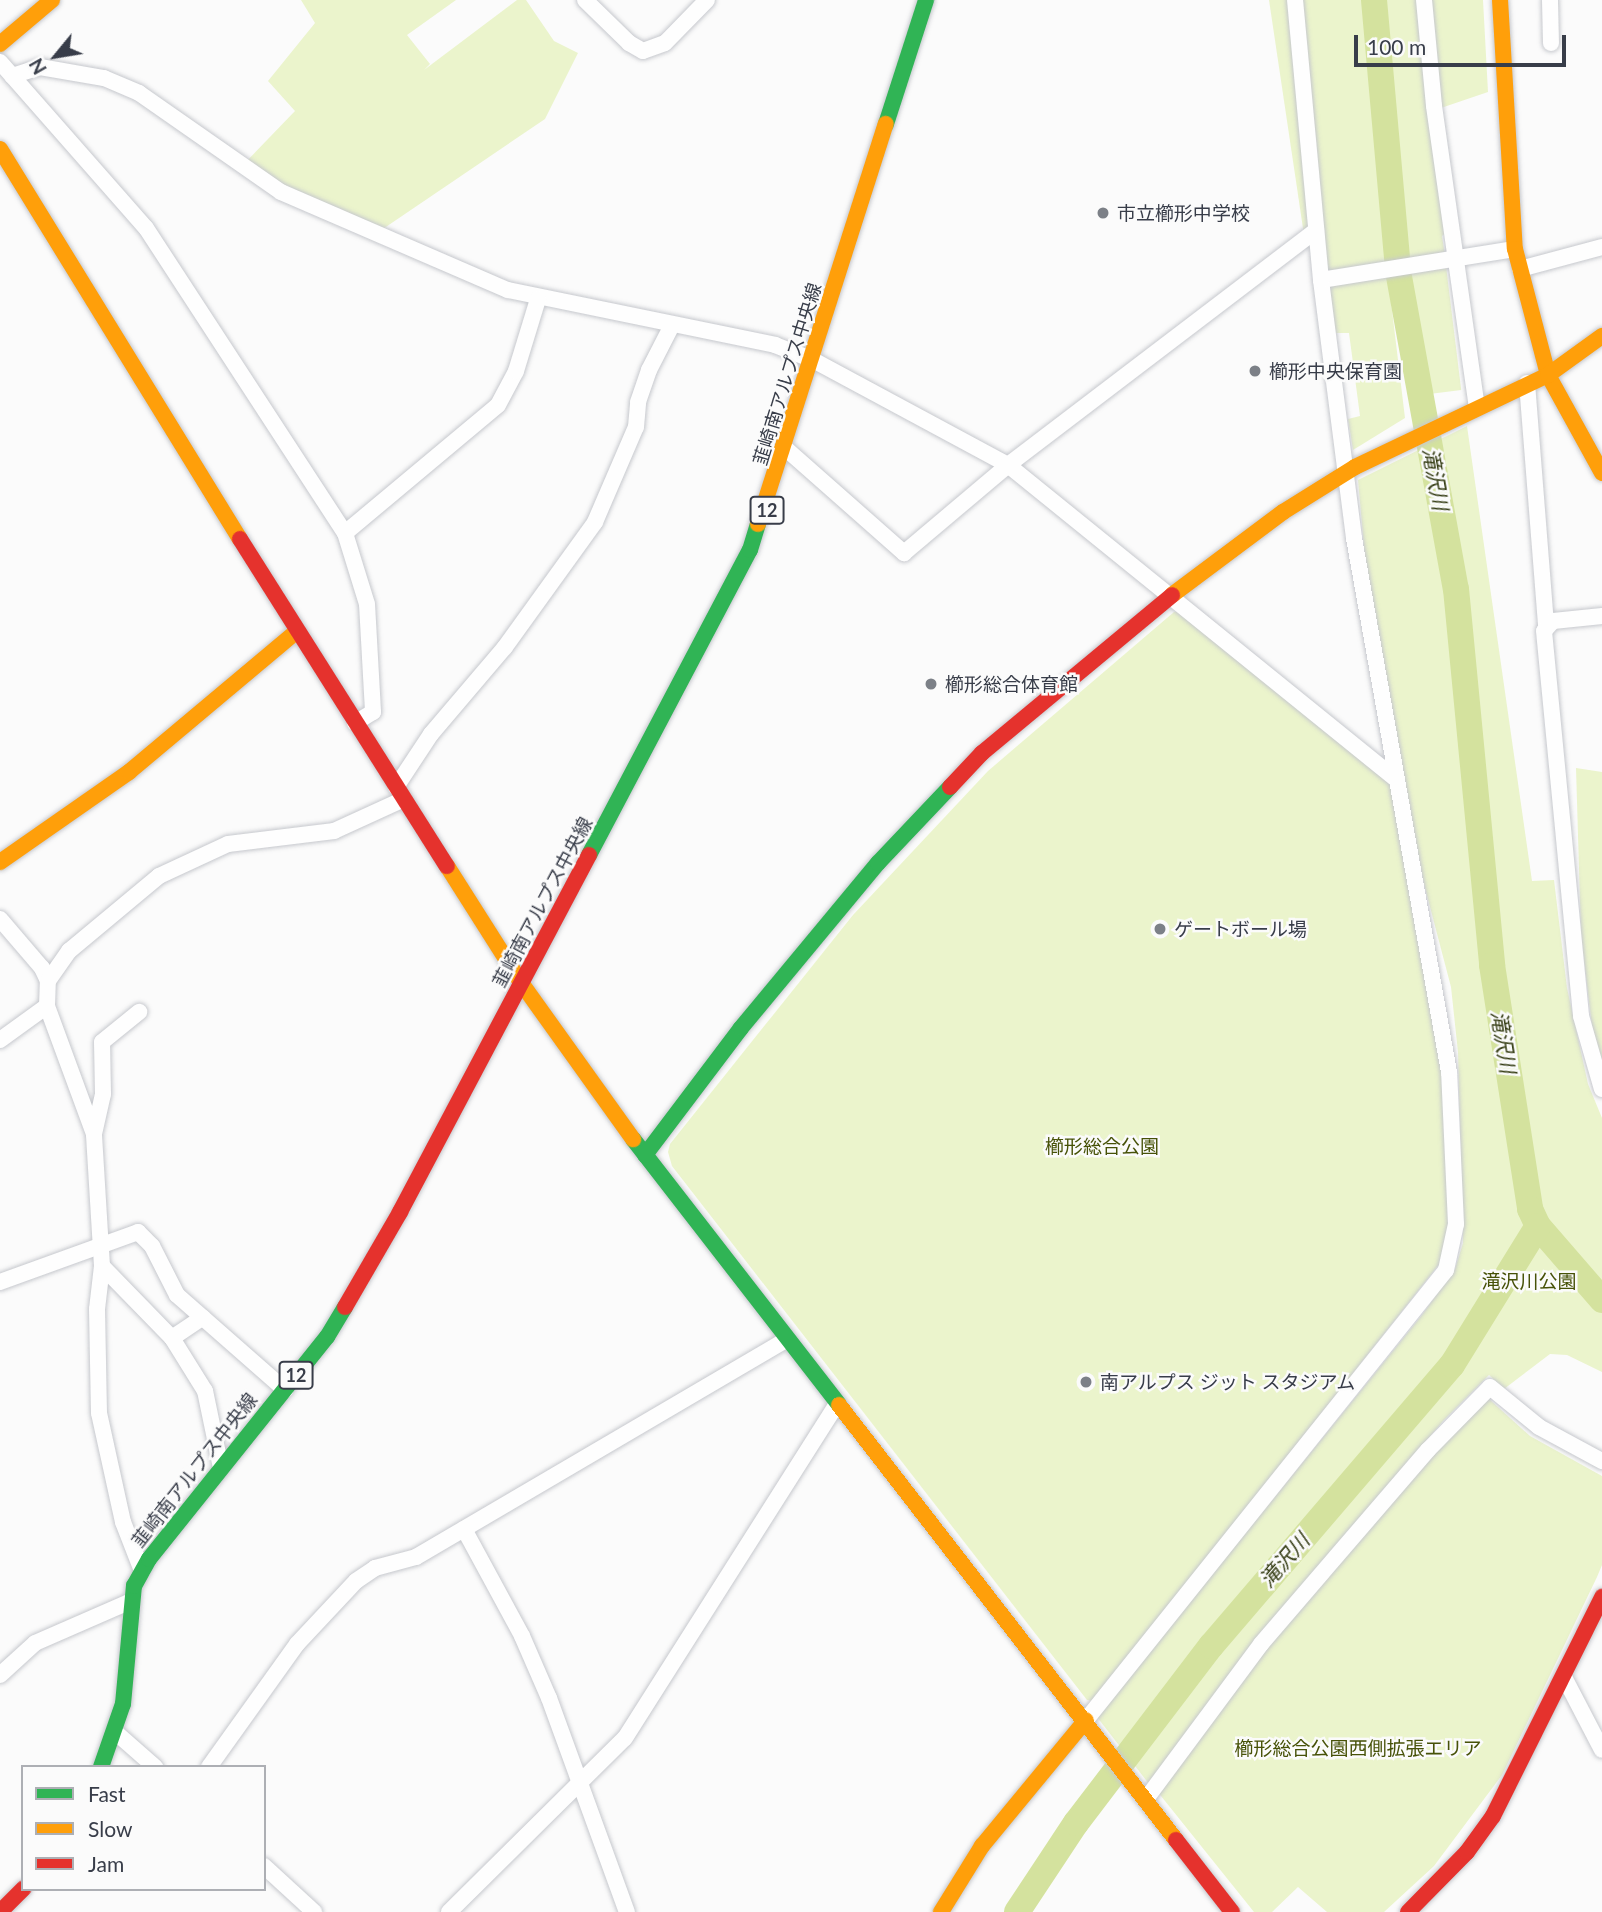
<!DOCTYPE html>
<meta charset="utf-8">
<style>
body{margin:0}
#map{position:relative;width:1602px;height:1912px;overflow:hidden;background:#fbfbfb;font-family:Lato,"Noto Sans JP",sans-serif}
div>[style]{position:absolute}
.green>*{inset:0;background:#ebf4cc;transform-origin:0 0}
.river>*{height:26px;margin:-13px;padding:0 13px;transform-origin:13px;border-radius:13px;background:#d4e29e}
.roads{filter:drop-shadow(0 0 2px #c6c8cd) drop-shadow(0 0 2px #c6c8cd)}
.street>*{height:16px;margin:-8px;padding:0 8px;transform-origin:8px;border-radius:8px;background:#fefefe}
.fast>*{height:16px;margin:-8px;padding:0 8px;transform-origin:8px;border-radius:8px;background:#30b455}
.slow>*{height:16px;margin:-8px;padding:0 8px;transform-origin:8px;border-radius:8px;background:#ff9f0a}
.jam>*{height:16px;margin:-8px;padding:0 8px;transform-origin:8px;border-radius:8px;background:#e5322d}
.dots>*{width:19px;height:19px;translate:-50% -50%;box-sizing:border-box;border:4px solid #fbfbfb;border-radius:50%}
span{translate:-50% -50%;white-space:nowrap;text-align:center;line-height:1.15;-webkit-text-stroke:5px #fbfbfb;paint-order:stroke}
.shield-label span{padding:2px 5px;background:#fbfbfb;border:2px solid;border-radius:5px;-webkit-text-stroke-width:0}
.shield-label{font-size:18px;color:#383d49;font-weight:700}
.poi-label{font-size:19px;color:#383d49}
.left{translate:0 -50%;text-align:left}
.street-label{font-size:19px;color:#383d49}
.park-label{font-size:19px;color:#475208}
.water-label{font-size:21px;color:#343c13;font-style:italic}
.legend{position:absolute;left:21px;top:1765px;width:245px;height:126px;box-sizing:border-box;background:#fbfbfb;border:2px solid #adafb4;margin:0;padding:9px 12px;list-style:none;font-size:21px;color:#383d49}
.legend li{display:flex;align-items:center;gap:14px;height:35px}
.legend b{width:35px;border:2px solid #adafb4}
.north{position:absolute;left:21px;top:21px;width:70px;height:70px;-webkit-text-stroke:5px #fbfbfb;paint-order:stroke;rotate:240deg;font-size:19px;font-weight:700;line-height:28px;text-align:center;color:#383d49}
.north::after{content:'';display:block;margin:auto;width:24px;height:32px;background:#383d49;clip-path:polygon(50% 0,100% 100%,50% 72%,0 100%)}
.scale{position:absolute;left:1354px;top:35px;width:212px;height:32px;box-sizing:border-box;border:4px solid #383d49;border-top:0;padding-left:9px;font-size:21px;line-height:24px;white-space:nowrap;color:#383d49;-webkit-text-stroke:5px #fbfbfb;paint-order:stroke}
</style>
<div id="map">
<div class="green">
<div style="clip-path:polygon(301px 0,456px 0,407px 35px,430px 64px,424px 70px,517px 0,526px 0,554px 41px,578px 53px,545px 119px,374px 235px,242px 166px,295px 111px,268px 81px,315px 23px)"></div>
<div style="clip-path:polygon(1269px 0,1291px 0,1312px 229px,1304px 235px)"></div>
<div style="clip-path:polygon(1295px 0,1374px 0,1395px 238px,1386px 272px,1321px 280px)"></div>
<div style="clip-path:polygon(1382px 0,1483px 0,1488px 92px,1435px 110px,1452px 228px,1442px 236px,1445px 256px,1408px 262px)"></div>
<div style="left:1446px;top:266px;width:125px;height:38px;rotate:83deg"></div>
<div style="clip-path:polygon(1388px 277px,1405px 418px,1353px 450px,1348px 419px,1360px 416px,1349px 333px,1335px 333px,1329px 286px)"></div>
<div style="clip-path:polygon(1467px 426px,1532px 881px,1554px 880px,1567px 988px,1588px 1084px,1602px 1118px,1602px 1372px,1567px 1355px,1550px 1354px,1504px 1389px,1489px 1375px,1443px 1421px,1254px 1645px,1149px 1784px,1097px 1717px,1422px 1315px,1455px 1269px,1463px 1243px,1458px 1052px,1451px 987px,1424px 884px,1368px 591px,1358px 480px)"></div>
<div style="clip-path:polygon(1182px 611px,1391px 785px,1446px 1097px,1452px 1221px,1440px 1263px,1094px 1701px,1087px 1700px,672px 1166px,668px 1152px,670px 1144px,853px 915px,988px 771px,1174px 612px)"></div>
<div style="clip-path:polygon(1576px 768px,1602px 772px,1602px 1062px,1592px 1026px,1581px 936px)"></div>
<div style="clip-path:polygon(1488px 1398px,1530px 1436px,1602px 1476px,1602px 1565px,1597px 1577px,1502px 1775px,1434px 1866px,1384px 1912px,1327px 1912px,1298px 1887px,1272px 1912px,1254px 1912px,1157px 1791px,1266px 1648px,1433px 1453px)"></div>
</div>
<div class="river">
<div style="left:1374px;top:0;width:272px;rotate:84.9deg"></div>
<div style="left:1398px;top:271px;width:323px;rotate:79.7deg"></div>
<div style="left:1456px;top:589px;width:378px;rotate:84.5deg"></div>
<div style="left:1492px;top:965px;width:247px;rotate:81.1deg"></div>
<div style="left:1530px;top:1209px;width:19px;rotate:65deg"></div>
<div style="left:1538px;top:1226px;width:98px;rotate:49.1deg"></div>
<div style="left:1017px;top:1912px;width:107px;rotate:-56.5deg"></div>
<div style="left:1076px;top:1823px;width:223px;rotate:-52.7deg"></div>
<div style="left:1211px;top:1646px;width:370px;rotate:-49.4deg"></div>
<div style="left:1452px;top:1365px;width:163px;rotate:-58.3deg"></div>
</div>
<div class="roads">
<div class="street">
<div style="left:585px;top:0;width:62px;rotate:44.3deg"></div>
<div style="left:629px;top:43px;width:16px;rotate:30deg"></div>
<div style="left:643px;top:51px;width:23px;rotate:-20deg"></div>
<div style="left:665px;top:43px;width:60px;rotate:-45.7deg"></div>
<div style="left:1424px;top:0;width:106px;rotate:84.6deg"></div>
<div style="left:1434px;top:106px;width:304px;rotate:81.9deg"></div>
<div style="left:1550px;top:0;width:43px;rotate:88.7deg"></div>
<div style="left:0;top:62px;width:221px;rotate:48.7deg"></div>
<div style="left:146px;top:228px;width:364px;rotate:56.9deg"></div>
<div style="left:345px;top:533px;width:74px;rotate:72.8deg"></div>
<div style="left:367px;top:604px;width:108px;rotate:86.8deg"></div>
<div style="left:373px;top:712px;width:21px;rotate:149deg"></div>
<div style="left:12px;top:76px;width:29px;rotate:-18deg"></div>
<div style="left:40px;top:67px;width:65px;rotate:9.8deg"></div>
<div style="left:104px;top:78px;width:38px;rotate:23deg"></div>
<div style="left:139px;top:93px;width:173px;rotate:34.9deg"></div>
<div style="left:281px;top:192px;width:247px;rotate:23.4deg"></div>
<div style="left:508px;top:290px;width:273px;rotate:11.6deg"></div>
<div style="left:775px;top:345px;width:41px;rotate:21.5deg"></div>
<div style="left:813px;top:360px;width:221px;rotate:28.3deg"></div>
<div style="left:1008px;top:465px;width:497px;rotate:39deg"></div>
<div style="left:1520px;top:269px;width:85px;rotate:-15deg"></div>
<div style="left:1321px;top:280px;width:196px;rotate:-9.1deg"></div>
<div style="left:1527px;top:383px;width:242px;rotate:85.5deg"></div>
<div style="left:785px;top:448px;width:159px;rotate:41.4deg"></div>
<div style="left:904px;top:553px;width:136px;rotate:-40.2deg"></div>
<div style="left:1008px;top:465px;width:387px;rotate:-37.3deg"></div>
<div style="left:345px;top:533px;width:199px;rotate:-39.9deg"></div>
<div style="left:498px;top:405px;width:38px;rotate:-62deg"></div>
<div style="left:516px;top:371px;width:75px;rotate:-73deg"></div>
<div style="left:1602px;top:616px;width:49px;rotate:174.2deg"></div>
<div style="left:1553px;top:621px;width:13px;rotate:132deg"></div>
<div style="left:1544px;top:631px;width:387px;rotate:84.5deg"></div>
<div style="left:1581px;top:1016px;width:76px;rotate:74deg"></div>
<div style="left:396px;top:787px;width:64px;rotate:-56.6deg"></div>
<div style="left:431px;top:734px;width:114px;rotate:-49.6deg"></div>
<div style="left:505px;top:647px;width:154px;rotate:-54.2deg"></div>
<div style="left:595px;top:522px;width:103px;rotate:-66.7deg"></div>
<div style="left:636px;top:427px;width:25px;rotate:-85deg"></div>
<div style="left:638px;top:402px;width:34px;rotate:-71deg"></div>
<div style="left:649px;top:370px;width:48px;rotate:-62.9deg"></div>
<div style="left:0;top:919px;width:65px;rotate:49.4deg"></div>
<div style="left:42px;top:968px;width:14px;rotate:65deg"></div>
<div style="left:0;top:1040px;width:58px;rotate:-35.9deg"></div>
<div style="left:94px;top:1134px;width:41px;rotate:-77.3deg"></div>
<div style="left:103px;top:1094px;width:52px;rotate:-91.1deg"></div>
<div style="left:102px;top:1042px;width:48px;rotate:-39deg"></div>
<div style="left:102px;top:1266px;width:43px;rotate:96.6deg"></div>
<div style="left:97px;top:1309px;width:104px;rotate:88.9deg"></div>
<div style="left:99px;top:1413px;width:112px;rotate:77.6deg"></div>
<div style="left:123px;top:1522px;width:53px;rotate:68.8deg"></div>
<div style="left:0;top:1282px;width:147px;rotate:-19.9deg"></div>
<div style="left:138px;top:1232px;width:20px;rotate:45deg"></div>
<div style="left:152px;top:1246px;width:55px;rotate:63deg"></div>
<div style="left:177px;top:1295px;width:144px;rotate:41.3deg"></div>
<div style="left:172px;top:1338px;width:37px;rotate:-34deg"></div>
<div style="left:221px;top:1468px;width:79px;rotate:-101.7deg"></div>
<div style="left:205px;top:1391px;width:62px;rotate:-121.9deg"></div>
<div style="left:172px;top:1338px;width:100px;rotate:-134.2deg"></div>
<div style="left:102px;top:1266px;width:132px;rotate:-93.5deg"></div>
<div style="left:94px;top:1134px;width:136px;rotate:-110.2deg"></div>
<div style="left:47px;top:1006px;width:25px;rotate:-88deg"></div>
<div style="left:48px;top:981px;width:37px;rotate:-55deg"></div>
<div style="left:69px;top:951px;width:117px;rotate:-39.8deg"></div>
<div style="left:159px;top:876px;width:76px;rotate:-24.9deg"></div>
<div style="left:228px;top:844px;width:107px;rotate:-7deg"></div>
<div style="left:334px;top:831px;width:77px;rotate:-24.6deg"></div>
<div style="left:464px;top:1529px;width:122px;rotate:61.5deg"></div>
<div style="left:522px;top:1636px;width:68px;rotate:66.5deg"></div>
<div style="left:549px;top:1698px;width:228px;rotate:70deg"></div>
<div style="left:0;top:1675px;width:47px;rotate:-42.4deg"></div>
<div style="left:35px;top:1643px;width:105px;rotate:-23.6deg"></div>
<div style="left:1564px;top:1677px;width:82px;rotate:62.5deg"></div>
<div style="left:1086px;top:1720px;width:576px;rotate:-51.34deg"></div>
<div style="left:1446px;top:1270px;width:47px;rotate:-77.7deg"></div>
<div style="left:1456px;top:1224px;width:152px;rotate:-92.6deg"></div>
<div style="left:1449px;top:1072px;width:542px;rotate:-100.09deg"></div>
<div style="left:1354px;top:538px;width:260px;rotate:-97.3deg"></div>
<div style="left:1321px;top:280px;width:281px;rotate:-95.3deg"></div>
<div style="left:114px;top:1731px;width:55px;rotate:41.3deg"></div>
<div style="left:209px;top:1767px;width:151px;rotate:-54.4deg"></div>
<div style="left:297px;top:1644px;width:86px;rotate:-46.9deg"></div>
<div style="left:356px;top:1581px;width:23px;rotate:-34deg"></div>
<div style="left:375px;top:1568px;width:42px;rotate:-15deg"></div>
<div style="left:416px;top:1557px;width:430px;rotate:-30.4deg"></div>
<div style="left:1146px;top:1799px;width:193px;rotate:-53.4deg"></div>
<div style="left:1261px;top:1644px;width:256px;rotate:-49.3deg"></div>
<div style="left:1428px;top:1450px;width:88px;rotate:-45.5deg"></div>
<div style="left:1490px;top:1387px;width:63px;rotate:39.2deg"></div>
<div style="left:1539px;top:1427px;width:72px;rotate:28.4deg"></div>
<div style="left:264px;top:1866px;width:68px;rotate:42.6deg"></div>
<div style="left:449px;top:1912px;width:247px;rotate:-44.7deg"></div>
<div style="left:625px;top:1738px;width:396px;rotate:-57.6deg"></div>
</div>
<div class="fast">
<div style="left:886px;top:124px;width:130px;rotate:-72.1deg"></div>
<div style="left:589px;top:855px;width:345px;rotate:-62.2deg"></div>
<div style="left:750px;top:550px;width:27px;rotate:-73deg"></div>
<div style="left:633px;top:1139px;width:336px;rotate:52.2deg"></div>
<div style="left:645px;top:1155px;width:159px;rotate:-52.9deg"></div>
<div style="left:741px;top:1028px;width:214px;rotate:-50.3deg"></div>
<div style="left:878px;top:863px;width:105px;rotate:-46.5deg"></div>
<div style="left:101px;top:1767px;width:67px;rotate:-70.8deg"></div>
<div style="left:123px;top:1704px;width:119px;rotate:-84.7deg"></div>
<div style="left:134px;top:1586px;width:31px;rotate:-61deg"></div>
<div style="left:149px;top:1559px;width:285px;rotate:-51.3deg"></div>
<div style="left:327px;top:1337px;width:35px;rotate:-59deg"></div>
</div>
<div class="slow">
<div style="left:1500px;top:0;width:249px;rotate:86.6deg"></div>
<div style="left:1515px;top:249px;width:130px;rotate:75.3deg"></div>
<div style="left:1548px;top:375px;width:112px;rotate:61.1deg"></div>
<div style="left:0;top:44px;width:68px;rotate:-40.2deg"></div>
<div style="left:0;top:149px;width:458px;rotate:58.4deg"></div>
<div style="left:758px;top:524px;width:420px;rotate:-72.3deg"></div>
<div style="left:1172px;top:595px;width:139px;rotate:-36.8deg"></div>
<div style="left:1283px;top:512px;width:85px;rotate:-32deg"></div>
<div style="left:1355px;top:467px;width:214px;rotate:-25.5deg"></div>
<div style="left:1548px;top:375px;width:67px;rotate:-35.8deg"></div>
<div style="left:0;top:862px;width:157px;rotate:-34.9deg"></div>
<div style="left:129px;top:772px;width:219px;rotate:-40deg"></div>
<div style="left:447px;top:866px;width:140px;rotate:57.6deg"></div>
<div style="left:522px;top:984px;width:191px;rotate:54.4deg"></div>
<div style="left:839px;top:1405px;width:550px;rotate:52.23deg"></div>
<div style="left:941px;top:1912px;width:78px;rotate:-58.2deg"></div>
<div style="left:982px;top:1846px;width:163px;rotate:-50.5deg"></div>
</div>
<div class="jam">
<div style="left:240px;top:539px;width:387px;rotate:57.7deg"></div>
<div style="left:950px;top:787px;width:47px;rotate:-46.7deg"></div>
<div style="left:982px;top:753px;width:247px;rotate:-39.7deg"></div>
<div style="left:345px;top:1307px;width:110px;rotate:-59.9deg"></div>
<div style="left:400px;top:1212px;width:404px;rotate:-62.1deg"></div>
<div style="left:1176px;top:1840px;width:91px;rotate:52.1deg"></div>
<div style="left:0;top:1912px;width:33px;rotate:-45deg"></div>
<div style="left:1408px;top:1912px;width:84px;rotate:-45.5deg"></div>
<div style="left:1467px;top:1852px;width:44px;rotate:-54.2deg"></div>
<div style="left:1493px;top:1816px;width:245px;rotate:-63.5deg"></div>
</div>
</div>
<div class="dots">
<div style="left:1103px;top:213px;background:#7c8087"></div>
<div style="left:1255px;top:371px;background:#7c8087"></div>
<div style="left:931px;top:684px;background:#7c8087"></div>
<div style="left:1160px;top:929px;background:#7c8087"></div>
<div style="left:1086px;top:1382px;background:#7c8087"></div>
</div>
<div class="shield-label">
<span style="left:767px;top:510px">12</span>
<span style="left:296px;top:1375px">12</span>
</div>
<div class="poi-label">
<span class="left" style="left:1117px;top:213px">市立櫛形中学校</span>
<span class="left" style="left:1269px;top:371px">櫛形中央保育園</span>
<span class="left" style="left:945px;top:684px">櫛形総合体育館</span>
<span class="left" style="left:1174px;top:929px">ゲートボール場</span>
<span class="left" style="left:1100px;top:1382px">南アルプス ジット スタジアム</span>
</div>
<div class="street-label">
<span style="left:787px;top:374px;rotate:-73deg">韮崎南アルプス中央線</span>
<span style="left:542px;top:902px;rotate:-62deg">韮崎南アルプス中央線</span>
<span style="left:194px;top:1470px;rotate:-52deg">韮崎南アルプス中央線</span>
</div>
<div class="park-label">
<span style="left:1102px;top:1146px">櫛形総合公園</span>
<span style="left:1529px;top:1281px">滝沢川公園</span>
<span style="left:1358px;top:1748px">櫛形総合公園西側拡張エリア</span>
</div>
<div class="water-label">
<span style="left:1436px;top:479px;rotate:80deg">滝沢川</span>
<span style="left:1504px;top:1042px;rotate:81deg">滝沢川</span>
<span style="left:1284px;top:1560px;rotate:-49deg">滝沢川</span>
</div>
<ul class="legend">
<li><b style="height:9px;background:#30b455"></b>Fast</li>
<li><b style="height:9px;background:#ff9f0a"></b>Slow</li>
<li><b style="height:9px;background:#e5322d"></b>Jam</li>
</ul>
<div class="north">N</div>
<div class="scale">100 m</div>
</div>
